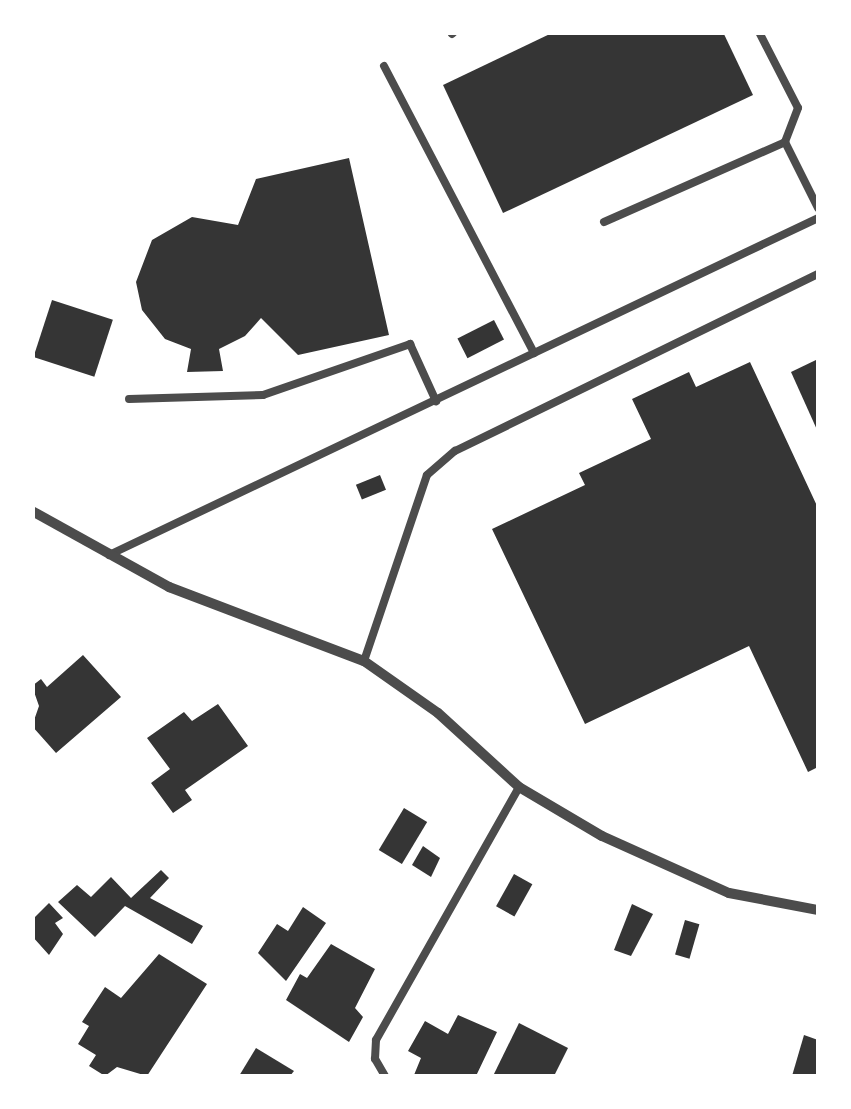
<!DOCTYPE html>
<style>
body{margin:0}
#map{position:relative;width:851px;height:1109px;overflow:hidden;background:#fff;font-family:"Alegreya Sans",sans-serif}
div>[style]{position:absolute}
.building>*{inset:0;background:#353535;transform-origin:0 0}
.service>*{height:8px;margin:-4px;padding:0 4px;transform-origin:4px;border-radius:4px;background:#4c4c4c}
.minor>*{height:10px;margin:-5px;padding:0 5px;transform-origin:5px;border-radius:5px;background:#4c4c4c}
span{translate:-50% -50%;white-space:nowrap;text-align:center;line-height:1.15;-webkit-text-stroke:9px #fff;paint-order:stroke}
.frame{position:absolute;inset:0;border:35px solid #fff;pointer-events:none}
</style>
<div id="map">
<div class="building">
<div style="clip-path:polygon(554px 32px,723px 32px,753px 95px,503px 213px,443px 85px)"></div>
<div style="clip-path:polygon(349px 158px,389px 335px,298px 355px,261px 318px,245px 336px,219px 349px,223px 371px,187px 372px,191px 349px,165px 339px,142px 310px,136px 282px,152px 240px,192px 217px,238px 225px,256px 179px)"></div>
<div style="left:52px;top:300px;width:64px;height:60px;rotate:18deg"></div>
<div style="left:494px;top:320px;width:22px;height:41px;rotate:63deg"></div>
<div style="clip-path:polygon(818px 359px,818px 432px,791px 372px)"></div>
<div style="clip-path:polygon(750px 362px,818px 508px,818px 767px,808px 772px,749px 646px,585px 724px,492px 529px,585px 485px,579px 473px,651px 439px,632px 399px,689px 372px,696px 387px)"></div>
<div style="left:380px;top:475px;width:16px;height:26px;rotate:68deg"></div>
<div style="clip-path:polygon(83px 655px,121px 697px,56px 753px,32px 726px,39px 706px,32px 686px,41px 679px,47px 687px)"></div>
<div style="clip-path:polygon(218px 704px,248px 746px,185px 790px,192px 800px,173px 813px,151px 783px,170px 769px,147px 738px,184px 712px,192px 721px)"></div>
<div style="left:404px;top:808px;width:27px;height:49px;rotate:31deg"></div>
<div style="clip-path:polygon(423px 846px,440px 858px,431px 877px,412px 865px)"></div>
<div style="clip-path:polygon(161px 870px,169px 878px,150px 898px,203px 926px,192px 944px,125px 906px,95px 937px,58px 902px,77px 885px,91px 897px,111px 877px,131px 898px)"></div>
<div style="left:514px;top:874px;width:21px;height:37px;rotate:29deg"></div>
<div style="clip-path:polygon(49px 903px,63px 918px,55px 923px,63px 934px,49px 955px,32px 936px,32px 920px)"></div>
<div style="clip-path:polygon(632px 904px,653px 914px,631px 956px,614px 950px)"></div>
<div style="clip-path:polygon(303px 907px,326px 923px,286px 981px,258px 953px,277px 924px,288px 931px)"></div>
<div style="left:685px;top:920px;width:15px;height:36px;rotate:16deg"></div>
<div style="clip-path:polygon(331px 944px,375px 969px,355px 1008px,363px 1017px,349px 1042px,286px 1000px,300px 974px,307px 978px)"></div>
<div style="clip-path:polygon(159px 954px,207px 984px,147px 1076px,117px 1067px,105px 1076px,89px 1066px,96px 1055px,78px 1044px,89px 1026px,82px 1022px,105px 987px,121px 998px)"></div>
<div style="clip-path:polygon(458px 1015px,497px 1032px,476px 1076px,414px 1075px,421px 1058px,408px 1051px,425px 1021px,448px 1034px)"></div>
<div style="clip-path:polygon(519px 1023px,568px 1048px,554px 1076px,493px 1076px)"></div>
<div style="clip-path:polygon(804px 1035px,818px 1040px,818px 1076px,792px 1076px)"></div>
<div style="clip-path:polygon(256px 1048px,294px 1071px,290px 1076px,239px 1076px)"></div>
</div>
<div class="service">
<div style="left:759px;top:32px;width:85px;rotate:62.8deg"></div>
<div style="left:798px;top:108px;width:36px;rotate:111deg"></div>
<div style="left:452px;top:34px;width:3px;rotate:-45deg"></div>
<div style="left:384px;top:66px;width:324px;rotate:62.4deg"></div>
<div style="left:604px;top:222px;width:198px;rotate:-23.8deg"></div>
<div style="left:785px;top:142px;width:74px;rotate:63.4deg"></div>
<div style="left:129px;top:399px;width:134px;rotate:-1.7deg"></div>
<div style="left:263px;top:395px;width:156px;rotate:-19.1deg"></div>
<div style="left:410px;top:344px;width:63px;rotate:65.5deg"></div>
<div style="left:109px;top:555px;width:785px;rotate:-25.42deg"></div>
<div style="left:364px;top:661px;width:196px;rotate:-71.3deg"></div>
<div style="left:427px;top:475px;width:37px;rotate:-41deg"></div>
<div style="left:455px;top:451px;width:404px;rotate:-26deg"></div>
<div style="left:385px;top:1076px;width:20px;rotate:-120deg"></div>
<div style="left:375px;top:1059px;width:19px;rotate:-87deg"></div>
<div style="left:376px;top:1040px;width:291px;rotate:-60.5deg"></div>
</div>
<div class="minor">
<div style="left:32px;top:511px;width:157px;rotate:29deg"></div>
<div style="left:169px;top:587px;width:209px;rotate:20.8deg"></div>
<div style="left:364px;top:661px;width:90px;rotate:35.1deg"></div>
<div style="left:438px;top:713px;width:110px;rotate:42.4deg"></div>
<div style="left:519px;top:787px;width:96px;rotate:30.6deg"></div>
<div style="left:602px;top:836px;width:139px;rotate:24.2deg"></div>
<div style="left:729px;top:893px;width:91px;rotate:10.8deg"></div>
</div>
<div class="frame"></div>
</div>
